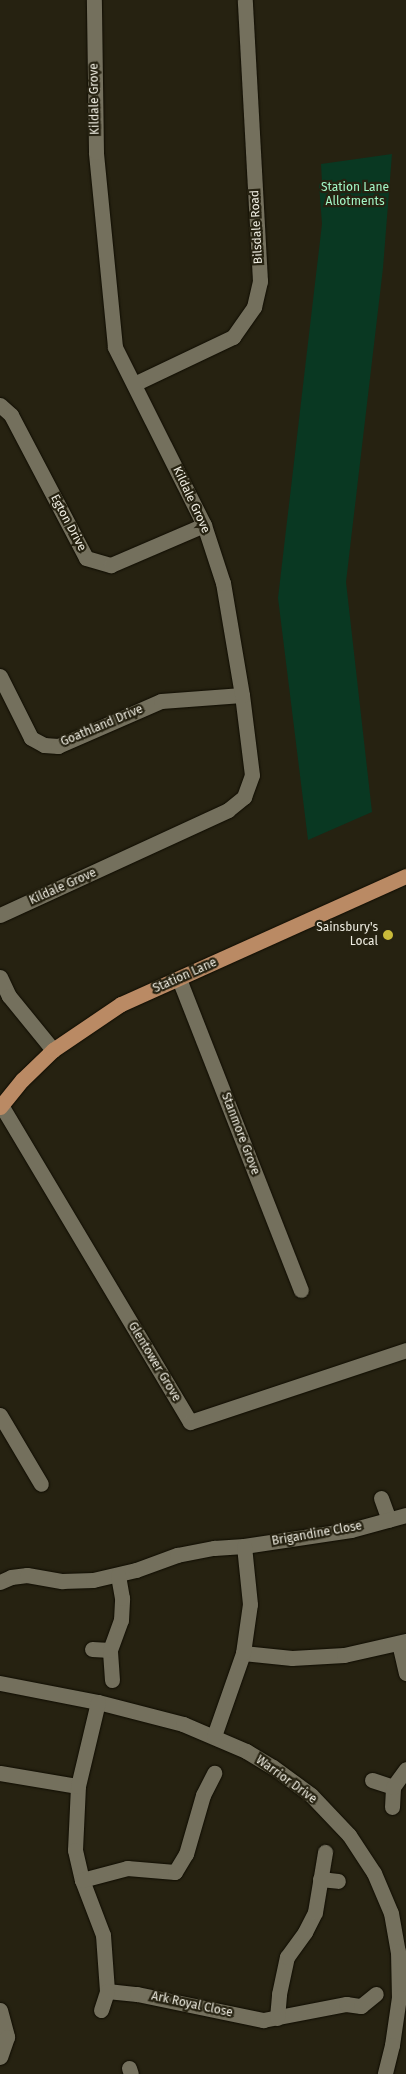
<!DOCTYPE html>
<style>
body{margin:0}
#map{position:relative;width:406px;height:2074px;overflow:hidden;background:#262211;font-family:"Fira Sans",sans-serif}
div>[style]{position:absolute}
.green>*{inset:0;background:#093822}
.roads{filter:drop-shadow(0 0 1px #0f0c01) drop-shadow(0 0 1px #0f0c01)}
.minor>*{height:15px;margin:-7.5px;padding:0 7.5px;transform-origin:7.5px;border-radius:7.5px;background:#74705d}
.major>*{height:15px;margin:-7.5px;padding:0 7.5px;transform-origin:7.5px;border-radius:7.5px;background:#ba8a64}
.dots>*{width:14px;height:14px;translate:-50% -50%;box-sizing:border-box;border:2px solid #262211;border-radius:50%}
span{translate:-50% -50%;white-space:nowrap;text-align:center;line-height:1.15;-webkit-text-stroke:4.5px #262211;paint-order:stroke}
.street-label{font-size:12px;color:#f0eee3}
.park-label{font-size:12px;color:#a3f6c6}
.poi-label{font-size:12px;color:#f0eee3}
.right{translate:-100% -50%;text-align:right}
</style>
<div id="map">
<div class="green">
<div style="clip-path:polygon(392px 154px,383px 268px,346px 582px,372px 812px,308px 840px,278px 598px,322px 224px,319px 184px,322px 182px,321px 164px)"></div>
</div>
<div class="roads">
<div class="minor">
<div style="left:134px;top:384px;width:110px;rotate:-25.4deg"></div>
<div style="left:233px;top:337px;width:37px;rotate:-55deg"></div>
<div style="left:254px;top:307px;width:27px;rotate:-77deg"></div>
<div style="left:260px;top:281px;width:281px;rotate:-93.1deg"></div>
<div style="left:0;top:405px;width:15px;rotate:42deg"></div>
<div style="left:11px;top:415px;width:161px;rotate:62.3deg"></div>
<div style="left:86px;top:558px;width:26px;rotate:16deg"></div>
<div style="left:111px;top:565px;width:101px;rotate:-23.3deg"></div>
<div style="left:0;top:676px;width:69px;rotate:63.4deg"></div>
<div style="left:31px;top:738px;width:15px;rotate:28deg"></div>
<div style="left:44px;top:745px;width:14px;rotate:4deg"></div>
<div style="left:58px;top:746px;width:112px;rotate:-23.6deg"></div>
<div style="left:161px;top:701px;width:81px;rotate:-4.2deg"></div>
<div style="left:0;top:915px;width:251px;rotate:-24.7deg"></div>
<div style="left:228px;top:810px;width:21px;rotate:-39deg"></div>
<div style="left:244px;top:797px;width:23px;rotate:-70deg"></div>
<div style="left:252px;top:775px;width:81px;rotate:-97.1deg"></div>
<div style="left:242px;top:695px;width:114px;rotate:-99.6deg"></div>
<div style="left:223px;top:583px;width:61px;rotate:-108.1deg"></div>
<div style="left:204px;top:525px;width:199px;rotate:-116.6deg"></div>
<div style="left:115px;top:347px;width:196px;rotate:-95.6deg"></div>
<div style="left:96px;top:152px;width:152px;rotate:-90.8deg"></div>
<div style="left:0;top:977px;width:21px;rotate:65deg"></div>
<div style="left:9px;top:996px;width:70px;rotate:50.8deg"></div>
<div style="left:179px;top:979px;width:334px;rotate:68.6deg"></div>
<div style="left:1px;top:1105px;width:369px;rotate:59.2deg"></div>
<div style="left:190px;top:1422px;width:228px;rotate:-18.4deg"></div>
<div style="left:0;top:1415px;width:80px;rotate:59.3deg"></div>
<div style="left:381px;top:1498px;width:23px;rotate:70deg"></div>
<div style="left:0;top:1582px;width:12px;rotate:-24deg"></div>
<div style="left:11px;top:1577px;width:16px;rotate:-7deg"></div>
<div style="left:27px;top:1575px;width:36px;rotate:10deg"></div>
<div style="left:62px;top:1581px;width:31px;rotate:-2deg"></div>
<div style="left:93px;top:1580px;width:44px;rotate:-13.1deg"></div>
<div style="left:136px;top:1570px;width:44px;rotate:-20.1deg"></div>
<div style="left:177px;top:1555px;width:38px;rotate:-11deg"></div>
<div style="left:214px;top:1548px;width:30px;rotate:-4deg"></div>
<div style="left:244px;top:1546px;width:108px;rotate:-8.5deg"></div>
<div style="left:351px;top:1530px;width:57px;rotate:-15.3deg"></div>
<div style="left:399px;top:1643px;width:31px;rotate:77deg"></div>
<div style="left:92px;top:1649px;width:18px;rotate:3deg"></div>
<div style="left:243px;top:1653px;width:49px;rotate:5.8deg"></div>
<div style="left:292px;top:1658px;width:52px;rotate:-3.3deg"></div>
<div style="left:344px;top:1655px;width:64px;rotate:-12.7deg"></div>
<div style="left:112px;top:1680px;width:30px;rotate:-94deg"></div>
<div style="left:110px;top:1650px;width:32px;rotate:-70deg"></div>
<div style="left:121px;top:1620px;width:22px;rotate:-87deg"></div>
<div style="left:122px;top:1598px;width:23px;rotate:-100deg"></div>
<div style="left:0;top:1683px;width:100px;rotate:11deg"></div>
<div style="left:98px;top:1702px;width:88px;rotate:14.5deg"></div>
<div style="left:183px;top:1724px;width:69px;rotate:23.2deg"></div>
<div style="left:246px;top:1751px;width:31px;rotate:31deg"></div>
<div style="left:273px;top:1767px;width:47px;rotate:36.4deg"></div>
<div style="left:311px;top:1795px;width:55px;rotate:46.5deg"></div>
<div style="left:349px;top:1835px;width:45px;rotate:56.7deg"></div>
<div style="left:374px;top:1873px;width:43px;rotate:67deg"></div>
<div style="left:391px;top:1913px;width:39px;rotate:80deg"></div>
<div style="left:398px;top:1951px;width:46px;rotate:88.8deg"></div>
<div style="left:399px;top:1997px;width:49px;rotate:98.3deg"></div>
<div style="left:392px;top:2045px;width:30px;rotate:104deg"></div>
<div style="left:214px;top:1736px;width:88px;rotate:-70.7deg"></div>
<div style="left:243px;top:1653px;width:49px;rotate:-81.9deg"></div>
<div style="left:250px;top:1604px;width:58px;rotate:-95.9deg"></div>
<div style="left:0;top:1773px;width:79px;rotate:9.5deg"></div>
<div style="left:78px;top:1786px;width:64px;rotate:92.7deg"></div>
<div style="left:75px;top:1850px;width:31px;rotate:77deg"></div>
<div style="left:82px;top:1880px;width:59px;rotate:69.1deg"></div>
<div style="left:103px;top:1935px;width:56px;rotate:85.9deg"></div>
<div style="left:107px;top:1991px;width:30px;rotate:6deg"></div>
<div style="left:137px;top:1994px;width:129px;rotate:11.7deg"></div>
<div style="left:263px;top:2020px;width:85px;rotate:-10.9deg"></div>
<div style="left:346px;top:2004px;width:15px;rotate:8deg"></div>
<div style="left:361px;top:2006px;width:19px;rotate:-39deg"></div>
<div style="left:372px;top:1780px;width:22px;rotate:18deg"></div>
<div style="left:78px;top:1786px;width:86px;rotate:-76.6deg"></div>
<div style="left:392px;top:1807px;width:20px;rotate:-87deg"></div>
<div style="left:393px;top:1787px;width:22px;rotate:-54deg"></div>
<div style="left:320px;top:1879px;width:18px;rotate:6deg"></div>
<div style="left:82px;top:1880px;width:47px;rotate:-14.9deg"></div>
<div style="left:127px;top:1868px;width:48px;rotate:4.8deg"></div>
<div style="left:175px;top:1872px;width:21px;rotate:-59deg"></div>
<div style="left:186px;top:1854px;width:61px;rotate:-73.9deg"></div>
<div style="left:203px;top:1795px;width:25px;rotate:-63deg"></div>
<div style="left:0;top:2010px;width:28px;rotate:75deg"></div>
<div style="left:7px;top:2037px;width:21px;rotate:109deg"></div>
<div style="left:101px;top:2010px;width:20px;rotate:-72deg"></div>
<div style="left:277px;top:2018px;width:24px;rotate:-85deg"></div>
<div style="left:279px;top:1994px;width:38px;rotate:-78deg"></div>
<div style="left:287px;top:1957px;width:31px;rotate:-54deg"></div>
<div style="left:305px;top:1932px;width:22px;rotate:-63deg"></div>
<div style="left:315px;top:1912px;width:61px;rotate:-80.5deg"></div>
<div style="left:129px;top:2068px;width:6px;rotate:72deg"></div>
</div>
<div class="major">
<div style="left:0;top:1107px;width:35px;rotate:-51deg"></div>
<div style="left:22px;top:1080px;width:43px;rotate:-44.1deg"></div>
<div style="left:53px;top:1050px;width:82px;rotate:-34.1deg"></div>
<div style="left:121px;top:1004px;width:312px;rotate:-24.2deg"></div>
</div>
</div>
<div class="dots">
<div style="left:388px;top:935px;background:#c9ba3a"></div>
</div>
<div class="street-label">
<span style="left:95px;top:99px;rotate:-91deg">Kildale Grove</span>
<span style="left:257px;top:227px;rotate:-93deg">Bilsdale Road</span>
<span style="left:191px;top:500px;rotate:65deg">Kildale Grove</span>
<span style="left:68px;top:523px;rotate:62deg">Egton Drive</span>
<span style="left:102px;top:726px;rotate:-23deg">Goathland Drive</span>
<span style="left:63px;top:887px;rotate:-24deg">Kildale Grove</span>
<span style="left:185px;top:976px;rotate:-24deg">Station Lane</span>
<span style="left:240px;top:1134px;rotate:69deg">Stanmore Grove</span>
<span style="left:154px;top:1362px;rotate:59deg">Glentower Grove</span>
<span style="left:317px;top:1534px;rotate:-10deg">Brigandine Close</span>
<span style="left:286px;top:1780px;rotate:36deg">Warrior Drive</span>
<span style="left:192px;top:2005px;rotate:12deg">Ark Royal Close</span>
</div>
<div class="park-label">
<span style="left:355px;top:195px">Station Lane<br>Allotments</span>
</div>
<div class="poi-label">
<span class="right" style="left:378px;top:935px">Sainsbury's<br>Local</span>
</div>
</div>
